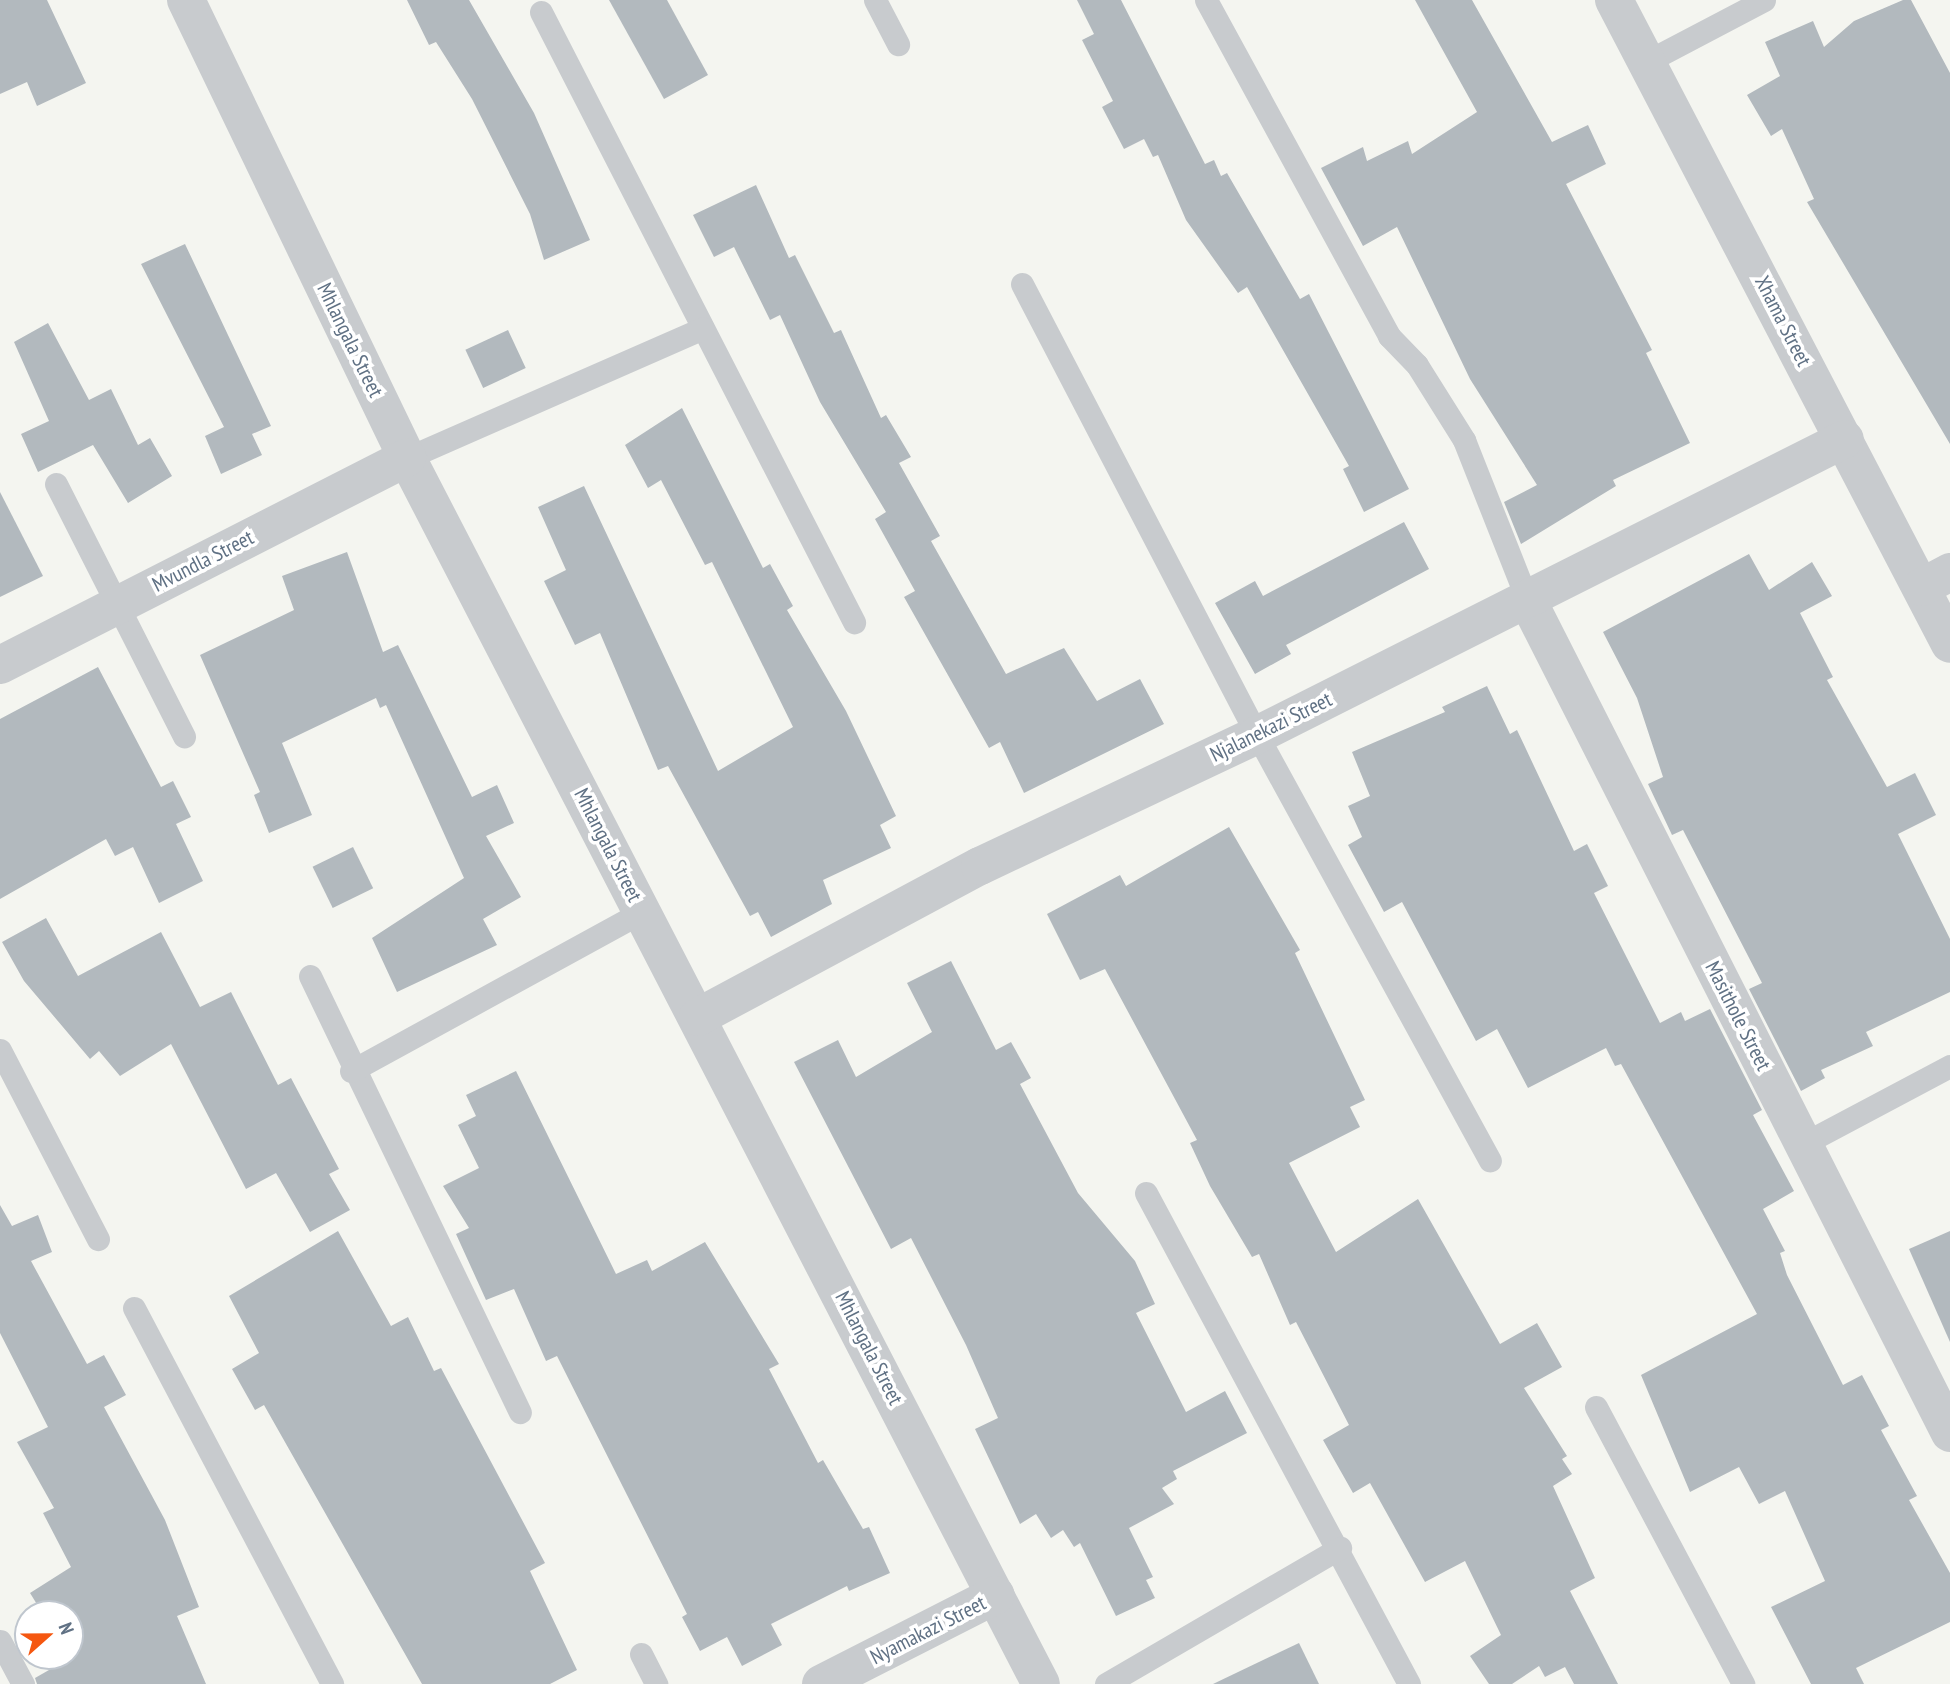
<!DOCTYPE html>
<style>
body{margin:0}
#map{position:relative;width:1950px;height:1684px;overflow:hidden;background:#f4f5f0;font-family:"PT Sans Narrow",sans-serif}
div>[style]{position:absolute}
.building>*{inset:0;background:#b2b9be;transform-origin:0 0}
.lane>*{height:23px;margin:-11.5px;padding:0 11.5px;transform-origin:11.5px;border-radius:11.5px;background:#c8cbce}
.street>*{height:38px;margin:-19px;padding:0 19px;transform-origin:19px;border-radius:19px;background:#c8cbce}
span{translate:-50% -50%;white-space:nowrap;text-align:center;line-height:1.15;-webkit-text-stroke:7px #fff;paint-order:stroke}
.street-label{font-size:21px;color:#607184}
.north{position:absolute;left:14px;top:1600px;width:70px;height:70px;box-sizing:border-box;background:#fff;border:2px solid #bfc6ce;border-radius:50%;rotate:69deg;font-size:19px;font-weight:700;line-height:28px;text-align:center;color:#607184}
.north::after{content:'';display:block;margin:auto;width:24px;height:32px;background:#f55710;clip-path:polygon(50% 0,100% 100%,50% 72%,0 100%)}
</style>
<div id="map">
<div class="building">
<div style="clip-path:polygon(0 0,47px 0,86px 83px,37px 106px,27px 82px,0 94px)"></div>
<div style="clip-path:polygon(407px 0,469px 0,534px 113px,590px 240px,544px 260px,530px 214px,472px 99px,436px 42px,429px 45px)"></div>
<div style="clip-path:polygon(609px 0,667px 0,708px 75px,664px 99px)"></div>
<div style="clip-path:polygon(1077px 0,1121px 0,1205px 164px,1214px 160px,1221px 176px,1227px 173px,1300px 299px,1309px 294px,1409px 489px,1364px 512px,1343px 469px,1349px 466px,1247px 287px,1238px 293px,1186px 220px,1158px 155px,1153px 157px,1144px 139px,1124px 149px,1102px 107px,1113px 101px,1082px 40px,1094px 34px)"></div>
<div style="clip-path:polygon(1415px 0,1472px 0,1552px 142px,1588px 125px,1606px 164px,1566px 184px,1652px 350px,1646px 353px,1690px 443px,1613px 480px,1616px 486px,1521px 544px,1504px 502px,1537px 485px,1470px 379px,1397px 227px,1363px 246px,1321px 168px,1363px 147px,1367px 161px,1408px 141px,1412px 154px,1477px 112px)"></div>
<div style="clip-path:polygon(1903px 0,1911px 0,1950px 73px,1950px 444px,1807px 202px,1814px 199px,1782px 129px,1771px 136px,1747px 95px,1780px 76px,1765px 42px,1813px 21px,1824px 47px,1854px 21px)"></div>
<div style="clip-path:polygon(756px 185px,789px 258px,795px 255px,834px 333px,841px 330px,881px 418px,886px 415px,911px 457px,899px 463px,940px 536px,931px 541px,1006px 674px,1064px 648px,1097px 701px,1140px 679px,1164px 724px,1024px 793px,1000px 742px,989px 748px,904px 597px,915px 591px,875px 519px,886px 512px,820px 402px,780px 315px,770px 320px,734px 247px,714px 257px,693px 215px)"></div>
<div style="clip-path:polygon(185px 244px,271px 426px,252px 434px,262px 455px,221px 474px,205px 436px,224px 427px,141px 264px)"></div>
<div style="clip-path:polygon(48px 323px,89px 400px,111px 389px,138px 445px,150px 438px,172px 476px,128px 503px,93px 445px,38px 472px,21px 434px,49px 421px,14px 342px)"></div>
<div style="left:508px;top:330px;width:42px;height:47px;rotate:65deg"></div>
<div style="clip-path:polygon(682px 408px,763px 568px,770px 564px,793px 606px,787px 610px,846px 711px,896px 816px,880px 825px,891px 848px,823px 880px,832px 904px,771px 937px,758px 912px,750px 916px,668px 766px,658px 770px,600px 633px,575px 645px,544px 581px,566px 570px,538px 507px,584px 486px,718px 771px,793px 727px,712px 562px,705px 565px,661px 480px,648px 488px,625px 445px)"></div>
<div style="clip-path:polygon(0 492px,43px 576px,0 597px)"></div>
<div style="clip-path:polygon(1404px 522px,1429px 569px,1286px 645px,1291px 654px,1255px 674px,1215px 603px,1255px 581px,1263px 596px)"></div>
<div style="clip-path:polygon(347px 552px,383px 652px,398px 645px,472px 797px,497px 785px,514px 823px,486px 836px,521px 897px,483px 919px,497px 945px,397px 992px,372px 938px,464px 878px,386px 705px,380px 708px,376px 698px,282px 743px,312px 815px,269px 833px,254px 795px,260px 792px,200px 655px,294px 610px,282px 576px)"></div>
<div style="clip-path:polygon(1749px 554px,1769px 590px,1812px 562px,1832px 596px,1800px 613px,1833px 677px,1827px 680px,1887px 787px,1915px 773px,1936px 815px,1898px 834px,1950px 939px,1950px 992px,1866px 1032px,1873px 1046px,1821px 1070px,1825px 1078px,1801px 1091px,1749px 989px,1762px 983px,1683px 830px,1672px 835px,1648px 784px,1663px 777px,1637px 698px,1603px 632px)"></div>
<div style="clip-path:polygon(98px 667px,161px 787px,173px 781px,191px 817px,176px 824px,203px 881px,159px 903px,133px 847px,115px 856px,106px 839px,0 899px,0 719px)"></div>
<div style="clip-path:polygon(1487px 686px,1510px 734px,1517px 730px,1574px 851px,1587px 844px,1608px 886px,1594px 893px,1660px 1023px,1681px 1012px,1685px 1021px,1710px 1009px,1762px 1110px,1753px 1115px,1794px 1191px,1763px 1209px,1785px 1251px,1780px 1253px,1787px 1275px,1843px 1385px,1862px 1375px,1889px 1426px,1881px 1430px,1917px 1496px,1909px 1500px,1950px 1573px,1950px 1622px,1856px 1668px,1864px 1684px,1811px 1684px,1771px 1607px,1825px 1581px,1785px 1491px,1759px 1504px,1739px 1467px,1690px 1492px,1641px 1375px,1757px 1314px,1621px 1064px,1615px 1066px,1606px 1048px,1528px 1088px,1497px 1029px,1476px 1041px,1402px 902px,1384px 912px,1348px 845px,1362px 837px,1348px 806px,1370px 796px,1352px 752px,1445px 712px,1442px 707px)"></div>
<div style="clip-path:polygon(1229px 827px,1300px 950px,1295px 953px,1365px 1100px,1350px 1107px,1360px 1127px,1289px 1163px,1336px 1252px,1418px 1199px,1500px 1344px,1537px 1323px,1562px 1367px,1524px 1388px,1567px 1456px,1562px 1459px,1572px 1474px,1553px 1486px,1595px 1578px,1570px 1591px,1618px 1684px,1574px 1684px,1565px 1667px,1545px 1677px,1539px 1666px,1512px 1684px,1489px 1684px,1470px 1656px,1501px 1635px,1465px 1561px,1425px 1582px,1370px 1483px,1353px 1493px,1323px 1440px,1349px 1425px,1296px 1322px,1290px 1325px,1259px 1254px,1252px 1257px,1210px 1186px,1190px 1143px,1197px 1140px,1105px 969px,1080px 980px,1047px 914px,1120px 875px,1126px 886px)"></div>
<div style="left:353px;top:847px;width:46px;height:45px;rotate:64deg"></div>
<div style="clip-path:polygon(46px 918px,78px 976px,161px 932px,200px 1007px,231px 992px,278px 1085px,291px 1078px,339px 1169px,329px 1174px,350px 1210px,310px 1232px,276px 1173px,246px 1189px,171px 1044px,120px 1076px,99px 1051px,90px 1059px,24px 981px,2px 942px)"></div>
<div style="clip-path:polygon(951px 961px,996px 1050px,1011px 1042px,1031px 1078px,1020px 1084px,1078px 1193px,1135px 1261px,1155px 1304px,1136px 1313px,1186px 1412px,1225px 1391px,1247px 1433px,1173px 1471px,1177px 1479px,1162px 1488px,1174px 1504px,1129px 1528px,1153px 1577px,1146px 1580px,1155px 1598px,1116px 1616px,1080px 1543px,1074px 1547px,1063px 1530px,1051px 1538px,1036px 1514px,1020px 1524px,975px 1429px,998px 1418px,966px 1345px,911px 1238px,891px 1249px,794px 1062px,838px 1040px,856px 1077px,932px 1032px,907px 983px)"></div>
<div style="clip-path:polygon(516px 1071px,616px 1274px,647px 1260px,652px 1271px,705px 1242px,779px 1364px,769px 1369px,818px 1463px,823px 1460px,863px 1529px,869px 1527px,890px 1573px,849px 1591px,847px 1586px,771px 1624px,782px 1645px,742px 1666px,727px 1637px,700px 1651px,682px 1617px,687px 1614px,557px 1356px,546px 1361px,514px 1289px,486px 1300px,456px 1234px,469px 1228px,443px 1186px,479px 1168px,458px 1125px,476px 1116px,466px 1095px)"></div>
<div style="clip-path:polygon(0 1205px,12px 1226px,38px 1215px,52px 1252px,31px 1261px,87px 1364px,104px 1355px,126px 1395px,104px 1407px,165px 1520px,199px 1607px,177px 1616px,206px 1684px,37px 1684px,35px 1678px,70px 1658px,70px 1614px,43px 1614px,30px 1593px,71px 1567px,43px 1513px,54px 1508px,17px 1442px,48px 1427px,0 1333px)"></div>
<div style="clip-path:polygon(338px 1231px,391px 1326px,408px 1317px,434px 1371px,441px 1368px,545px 1563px,530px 1571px,577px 1670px,550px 1684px,422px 1684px,264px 1405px,255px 1410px,232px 1369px,259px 1353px,229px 1296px)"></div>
<div style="clip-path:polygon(1950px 1231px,1950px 1342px,1909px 1249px)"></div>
<div style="clip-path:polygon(1299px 1643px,1319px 1684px,1213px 1684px)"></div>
</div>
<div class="lane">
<div style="left:875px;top:0;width:50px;rotate:62.4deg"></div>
<div style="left:1206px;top:0;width:383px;rotate:61.4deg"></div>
<div style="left:1389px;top:336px;width:40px;rotate:46deg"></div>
<div style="left:1417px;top:365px;width:89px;rotate:57.9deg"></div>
<div style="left:1464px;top:440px;width:171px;rotate:68.4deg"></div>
<div style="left:541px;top:12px;width:686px;rotate:62.84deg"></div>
<div style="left:1648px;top:61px;width:131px;rotate:-27.7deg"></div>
<div style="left:1022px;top:284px;width:509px;rotate:62.48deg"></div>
<div style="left:1257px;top:735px;width:485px;rotate:61.3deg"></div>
<div style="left:407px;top:458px;width:323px;rotate:-23.7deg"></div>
<div style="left:56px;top:484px;width:283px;rotate:63.1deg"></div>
<div style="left:310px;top:976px;width:484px;rotate:64.3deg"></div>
<div style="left:0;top:1050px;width:213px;rotate:62.6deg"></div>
<div style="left:351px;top:1071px;width:332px;rotate:-28.7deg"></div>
<div style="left:1803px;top:1144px;width:166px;rotate:-28deg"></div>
<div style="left:1146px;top:1193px;width:557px;rotate:61.82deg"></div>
<div style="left:134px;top:1308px;width:425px;rotate:62.2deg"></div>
<div style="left:1596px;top:1407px;width:314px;rotate:62deg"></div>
<div style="left:0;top:1641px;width:49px;rotate:61.9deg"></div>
<div style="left:641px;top:1654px;width:34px;rotate:63deg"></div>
<div style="left:1106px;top:1684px;width:271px;rotate:-30.2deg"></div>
</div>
<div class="street">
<div style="left:186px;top:0;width:509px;rotate:64.24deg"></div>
<div style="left:407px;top:458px;width:1380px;rotate:62.66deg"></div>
<div style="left:1614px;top:0;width:726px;rotate:62.45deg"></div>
<div style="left:1922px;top:587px;width:32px;rotate:-28deg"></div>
<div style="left:1527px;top:599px;width:935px;rotate:63.11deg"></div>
<div style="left:0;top:665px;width:457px;rotate:-27deg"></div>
<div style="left:698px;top:1017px;width:320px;rotate:-28.2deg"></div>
<div style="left:980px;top:866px;width:306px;rotate:-25.3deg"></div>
<div style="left:1257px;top:735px;width:658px;rotate:-26.72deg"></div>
<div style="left:821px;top:1684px;width:196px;rotate:-27deg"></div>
</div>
<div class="street-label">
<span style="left:1783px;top:321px;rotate:63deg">Xhama Street</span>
<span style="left:350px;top:340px;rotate:64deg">Mhlangala Street</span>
<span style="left:203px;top:561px;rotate:-27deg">Mvundla Street</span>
<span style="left:1271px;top:727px;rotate:-26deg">Njalanekazi Street</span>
<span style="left:608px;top:845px;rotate:63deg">Mhlangala Street</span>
<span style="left:1738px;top:1016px;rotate:63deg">Masithole Street</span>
<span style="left:869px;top:1348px;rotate:63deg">Mhlangala Street</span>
<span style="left:928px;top:1630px;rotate:-27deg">Nyamakazi Street</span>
</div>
<div class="north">N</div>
</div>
